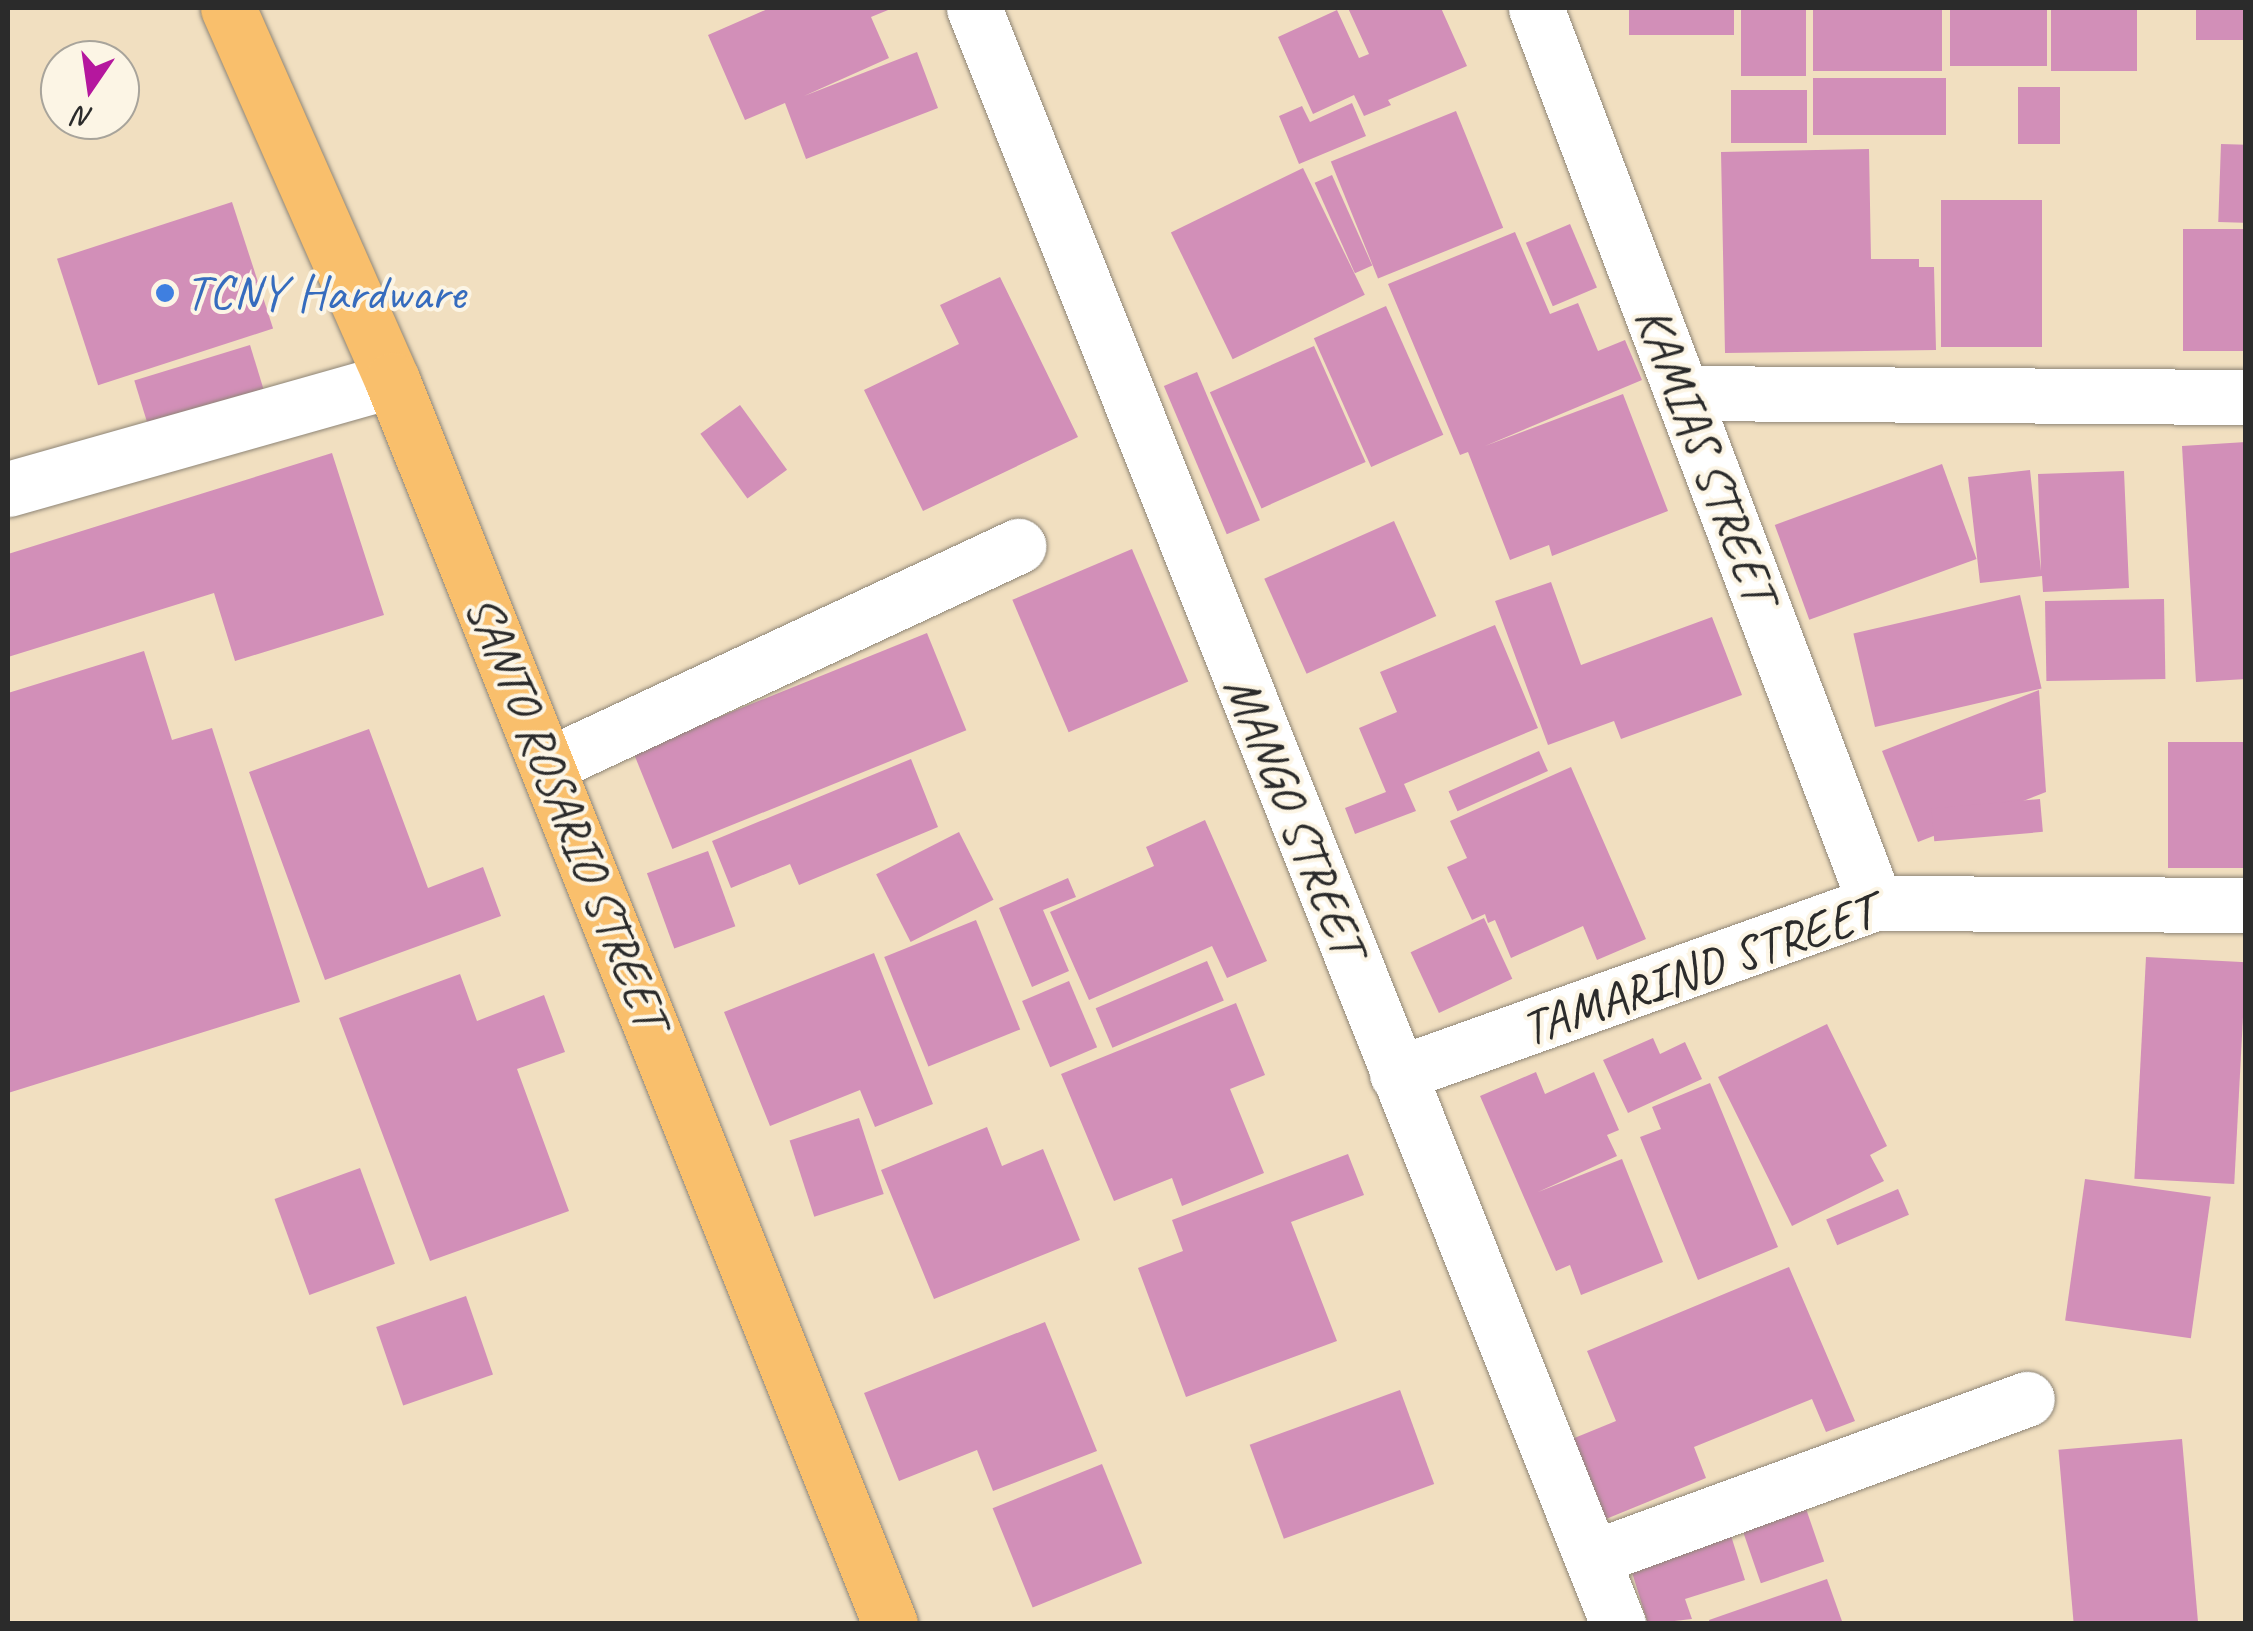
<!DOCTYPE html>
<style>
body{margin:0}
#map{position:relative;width:2253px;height:1631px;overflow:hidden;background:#f1dfc0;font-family:Caveat,sans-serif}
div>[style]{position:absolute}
.building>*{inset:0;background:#d28fb8;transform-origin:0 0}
.roads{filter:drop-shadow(0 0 2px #8e8576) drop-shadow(0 0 2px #8e8576)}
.minor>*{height:55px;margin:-27.5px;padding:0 27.5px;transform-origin:27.5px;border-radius:27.5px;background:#fff}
.major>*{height:55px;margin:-27.5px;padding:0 27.5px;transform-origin:27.5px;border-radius:27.5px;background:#f9bf6c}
.dots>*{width:28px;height:28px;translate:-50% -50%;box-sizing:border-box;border:5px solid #fcf5e5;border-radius:50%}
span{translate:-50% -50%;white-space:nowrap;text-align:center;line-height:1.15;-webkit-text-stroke:8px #fcf5e5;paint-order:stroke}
.shop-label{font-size:50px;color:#366cbe}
.left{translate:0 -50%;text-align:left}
.street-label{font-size:50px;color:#2b2b2b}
.frame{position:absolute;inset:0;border:10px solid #2b2b2b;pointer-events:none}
.north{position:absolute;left:40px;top:40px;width:100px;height:100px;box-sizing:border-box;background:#fcf5e5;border:2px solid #a8a49b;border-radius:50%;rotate:193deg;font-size:28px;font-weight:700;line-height:40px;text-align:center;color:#2b2b2b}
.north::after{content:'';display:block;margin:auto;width:35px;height:45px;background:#b5179e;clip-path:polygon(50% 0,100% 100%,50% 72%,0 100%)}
</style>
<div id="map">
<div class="building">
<div style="clip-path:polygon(770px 8px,893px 8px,871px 17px,889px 58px,804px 96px,917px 52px,938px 108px,806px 159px,785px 103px,745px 120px,708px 35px)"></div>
<div style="clip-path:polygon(1348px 8px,1441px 8px,1467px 66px,1388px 100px,1391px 105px,1364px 116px,1354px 95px,1313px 114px,1278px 37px,1337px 10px,1359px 58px,1369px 54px)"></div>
<div style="left:1629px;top:8px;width:105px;height:27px"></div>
<div style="left:1741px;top:8px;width:65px;height:68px"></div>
<div style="left:1813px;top:8px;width:129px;height:63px"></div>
<div style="left:1950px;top:8px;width:97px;height:58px"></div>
<div style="left:2051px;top:8px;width:86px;height:63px"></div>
<div style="left:2196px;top:8px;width:50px;height:32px"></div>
<div style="left:1946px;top:78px;width:57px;height:133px;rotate:90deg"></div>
<div style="left:2018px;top:87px;width:42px;height:57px"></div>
<div style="left:1731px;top:90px;width:76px;height:53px"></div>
<div style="clip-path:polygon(1352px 103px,1366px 136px,1299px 164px,1279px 116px,1302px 106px,1310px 122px)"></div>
<div style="left:1456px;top:111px;width:126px;height:135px;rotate:68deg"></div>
<div style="left:2221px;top:144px;width:25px;height:78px;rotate:2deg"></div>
<div style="clip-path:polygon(1869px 149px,1871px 259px,1919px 259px,1919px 267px,1934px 267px,1936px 350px,1725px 353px,1721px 152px)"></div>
<div style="left:1303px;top:168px;width:141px;height:147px;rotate:64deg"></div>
<div style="left:1332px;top:175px;width:99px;height:19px;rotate:66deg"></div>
<div style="left:1941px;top:200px;width:101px;height:147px"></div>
<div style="left:232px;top:202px;width:133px;height:184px;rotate:72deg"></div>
<div style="left:1570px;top:224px;width:69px;height:48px;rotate:67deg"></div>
<div style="left:2246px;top:229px;width:122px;height:63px;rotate:90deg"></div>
<div style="clip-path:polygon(1515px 232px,1550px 314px,1578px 303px,1598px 351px,1625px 340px,1642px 380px,1485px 446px,1623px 394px,1668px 511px,1552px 556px,1549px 545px,1510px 560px,1468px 452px,1460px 455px,1388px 284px)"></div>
<div style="clip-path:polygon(1000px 277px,1078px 437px,923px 511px,864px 390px,959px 344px,940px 305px)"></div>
<div style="left:1386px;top:306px;width:141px;height:79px;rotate:66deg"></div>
<div style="left:250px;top:345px;width:63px;height:121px;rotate:73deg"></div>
<div style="left:1314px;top:346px;width:127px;height:114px;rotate:66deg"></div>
<div style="left:1197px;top:372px;width:161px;height:36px;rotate:67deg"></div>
<div style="left:740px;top:405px;width:80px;height:49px;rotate:54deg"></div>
<div style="clip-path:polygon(2246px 442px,2246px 679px,2196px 682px,2182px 446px)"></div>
<div style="clip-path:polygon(332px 453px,384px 615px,235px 661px,214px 593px,8px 657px,8px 554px)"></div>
<div style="left:1942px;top:464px;width:101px;height:178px;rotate:70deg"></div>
<div style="clip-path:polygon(2030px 470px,2041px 571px,2038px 474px,2124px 471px,2129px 588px,2043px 592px,2042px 576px,1980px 583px,1968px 477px)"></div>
<div style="left:1394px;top:521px;width:104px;height:142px;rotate:66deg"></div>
<div style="left:1132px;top:549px;width:144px;height:130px;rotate:67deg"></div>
<div style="clip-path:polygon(1551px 582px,1581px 665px,1712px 617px,1742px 695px,1621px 739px,1614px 721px,1548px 745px,1495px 601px)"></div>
<div style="left:2020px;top:595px;width:96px;height:171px;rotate:77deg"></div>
<div style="left:2164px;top:599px;width:80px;height:119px;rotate:89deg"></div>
<div style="clip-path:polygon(1495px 625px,1538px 728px,1404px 784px,1416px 811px,1355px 834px,1345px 808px,1386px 792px,1359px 728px,1397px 712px,1380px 672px)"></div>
<div style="left:927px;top:633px;width:105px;height:317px;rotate:68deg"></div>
<div style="clip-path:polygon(144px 651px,172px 740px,212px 728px,300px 1002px,8px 1093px,8px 693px)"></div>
<div style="clip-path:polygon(2039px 690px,2046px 792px,1918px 842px,1882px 751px)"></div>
<div style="clip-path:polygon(369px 729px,428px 888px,483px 867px,501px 916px,325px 980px,249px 772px)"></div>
<div style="left:2246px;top:742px;width:126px;height:78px;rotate:90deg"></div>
<div style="left:1539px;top:751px;width:22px;height:99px;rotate:66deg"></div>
<div style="clip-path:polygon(911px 759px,938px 827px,799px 885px,790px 864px,731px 888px,712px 841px)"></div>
<div style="clip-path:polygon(1571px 767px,1646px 939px,1597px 960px,1583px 926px,1511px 958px,1495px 920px,1488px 923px,1485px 914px,1472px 920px,1447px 867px,1467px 858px,1450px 821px)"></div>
<div style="left:2040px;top:799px;width:33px;height:109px;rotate:85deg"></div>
<div style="clip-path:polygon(1205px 820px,1267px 961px,1227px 978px,1212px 946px,1089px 1000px,1050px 912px,1154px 866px,1146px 847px)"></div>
<div style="left:959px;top:832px;width:76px;height:93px;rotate:63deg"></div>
<div style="left:708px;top:851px;width:80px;height:65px;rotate:70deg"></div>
<div style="clip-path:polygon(1068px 878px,1076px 897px,1043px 910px,1069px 971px,1032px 987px,999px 908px)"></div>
<div style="left:1484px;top:918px;width:67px;height:81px;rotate:65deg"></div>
<div style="left:976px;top:920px;width:118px;height:99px;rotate:68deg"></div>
<div style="clip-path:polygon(874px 953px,933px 1104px,875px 1127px,860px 1090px,770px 1126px,724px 1012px)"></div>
<div style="left:2146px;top:957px;width:100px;height:222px;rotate:3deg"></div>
<div style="left:1207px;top:961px;width:43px;height:121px;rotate:67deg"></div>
<div style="clip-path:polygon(460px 974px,477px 1021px,544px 995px,565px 1052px,517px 1069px,569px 1211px,430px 1261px,339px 1018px)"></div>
<div style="left:1069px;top:981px;width:72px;height:51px;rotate:67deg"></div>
<div style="clip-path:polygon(1236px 1003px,1265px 1075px,1230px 1089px,1264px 1173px,1182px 1206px,1172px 1178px,1114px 1201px,1061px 1074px)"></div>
<div style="clip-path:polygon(1827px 1024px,1887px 1146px,1870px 1155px,1884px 1181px,1792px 1226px,1718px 1077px)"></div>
<div style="clip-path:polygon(1653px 1038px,1660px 1054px,1685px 1042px,1702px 1079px,1628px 1113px,1603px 1060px)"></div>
<div style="clip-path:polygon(1536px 1072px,1545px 1094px,1594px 1072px,1619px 1130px,1607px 1135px,1617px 1156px,1538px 1192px,1622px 1159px,1663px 1262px,1581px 1295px,1570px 1265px,1556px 1271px,1480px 1096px)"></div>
<div style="clip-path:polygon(1710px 1083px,1778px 1247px,1698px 1280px,1640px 1137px,1661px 1129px,1652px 1107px)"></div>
<div style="left:859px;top:1118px;width:80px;height:73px;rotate:72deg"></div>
<div style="clip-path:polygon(987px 1127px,1002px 1166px,1043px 1149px,1080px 1240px,934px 1299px,881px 1170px)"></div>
<div style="clip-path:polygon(1348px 1154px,1364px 1195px,1291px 1222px,1337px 1341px,1186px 1397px,1138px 1268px,1183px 1251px,1172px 1220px)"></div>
<div style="left:360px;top:1168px;width:102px;height:91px;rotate:70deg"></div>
<div style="left:2085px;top:1179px;width:127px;height:143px;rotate:8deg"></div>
<div style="left:1898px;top:1189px;width:28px;height:78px;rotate:67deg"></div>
<div style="clip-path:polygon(1789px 1267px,1855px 1421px,1826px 1432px,1812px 1399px,1694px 1447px,1706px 1478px,1606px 1519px,1572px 1439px,1616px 1421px,1587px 1351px)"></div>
<div style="left:466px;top:1296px;width:83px;height:95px;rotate:71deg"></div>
<div style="clip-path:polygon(1045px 1322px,1097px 1451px,993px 1491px,977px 1450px,899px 1481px,864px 1393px)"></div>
<div style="left:1400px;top:1390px;width:100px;height:160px;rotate:70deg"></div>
<div style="left:2182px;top:1439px;width:186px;height:124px;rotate:85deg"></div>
<div style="left:1102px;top:1464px;width:107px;height:118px;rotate:68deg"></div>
<div style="left:1803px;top:1500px;width:65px;height:67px;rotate:71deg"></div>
<div style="clip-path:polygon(1727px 1523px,1745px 1580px,1685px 1599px,1692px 1619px,1648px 1624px,1626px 1553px)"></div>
<div style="clip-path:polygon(1827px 1579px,1843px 1624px,1710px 1624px,1709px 1620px)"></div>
</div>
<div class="roads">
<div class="minor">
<div style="left:974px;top:8px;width:1740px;rotate:68.27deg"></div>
<div style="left:1536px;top:8px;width:957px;rotate:69.25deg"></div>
<div style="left:1684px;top:393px;width:562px;rotate:0.41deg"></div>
<div style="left:8px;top:489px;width:399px;rotate:-15.8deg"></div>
<div style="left:548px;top:765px;width:519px;rotate:-24.98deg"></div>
<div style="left:1397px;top:1074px;width:508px;rotate:-19.68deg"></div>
<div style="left:1875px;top:903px;width:371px;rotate:0.3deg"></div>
<div style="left:1592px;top:1558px;width:463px;rotate:-20.1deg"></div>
</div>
<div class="major">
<div style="left:228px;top:8px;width:407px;rotate:66.2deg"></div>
<div style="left:392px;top:380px;width:1340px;rotate:68.18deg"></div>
</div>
</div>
<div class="dots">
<div style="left:165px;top:293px;background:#3f7fe0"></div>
</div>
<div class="shop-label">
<span class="left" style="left:185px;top:293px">TCNY Hardware</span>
</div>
<div class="street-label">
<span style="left:1706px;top:455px;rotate:69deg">KAMIAS STREET</span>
<span style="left:567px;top:812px;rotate:68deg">SANTO ROSARIO STREET</span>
<span style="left:1295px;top:816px;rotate:68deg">MANGO STREET</span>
<span style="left:1698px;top:970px;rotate:-19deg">TAMARIND STREET</span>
</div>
<div class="frame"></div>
<div class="north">N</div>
</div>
